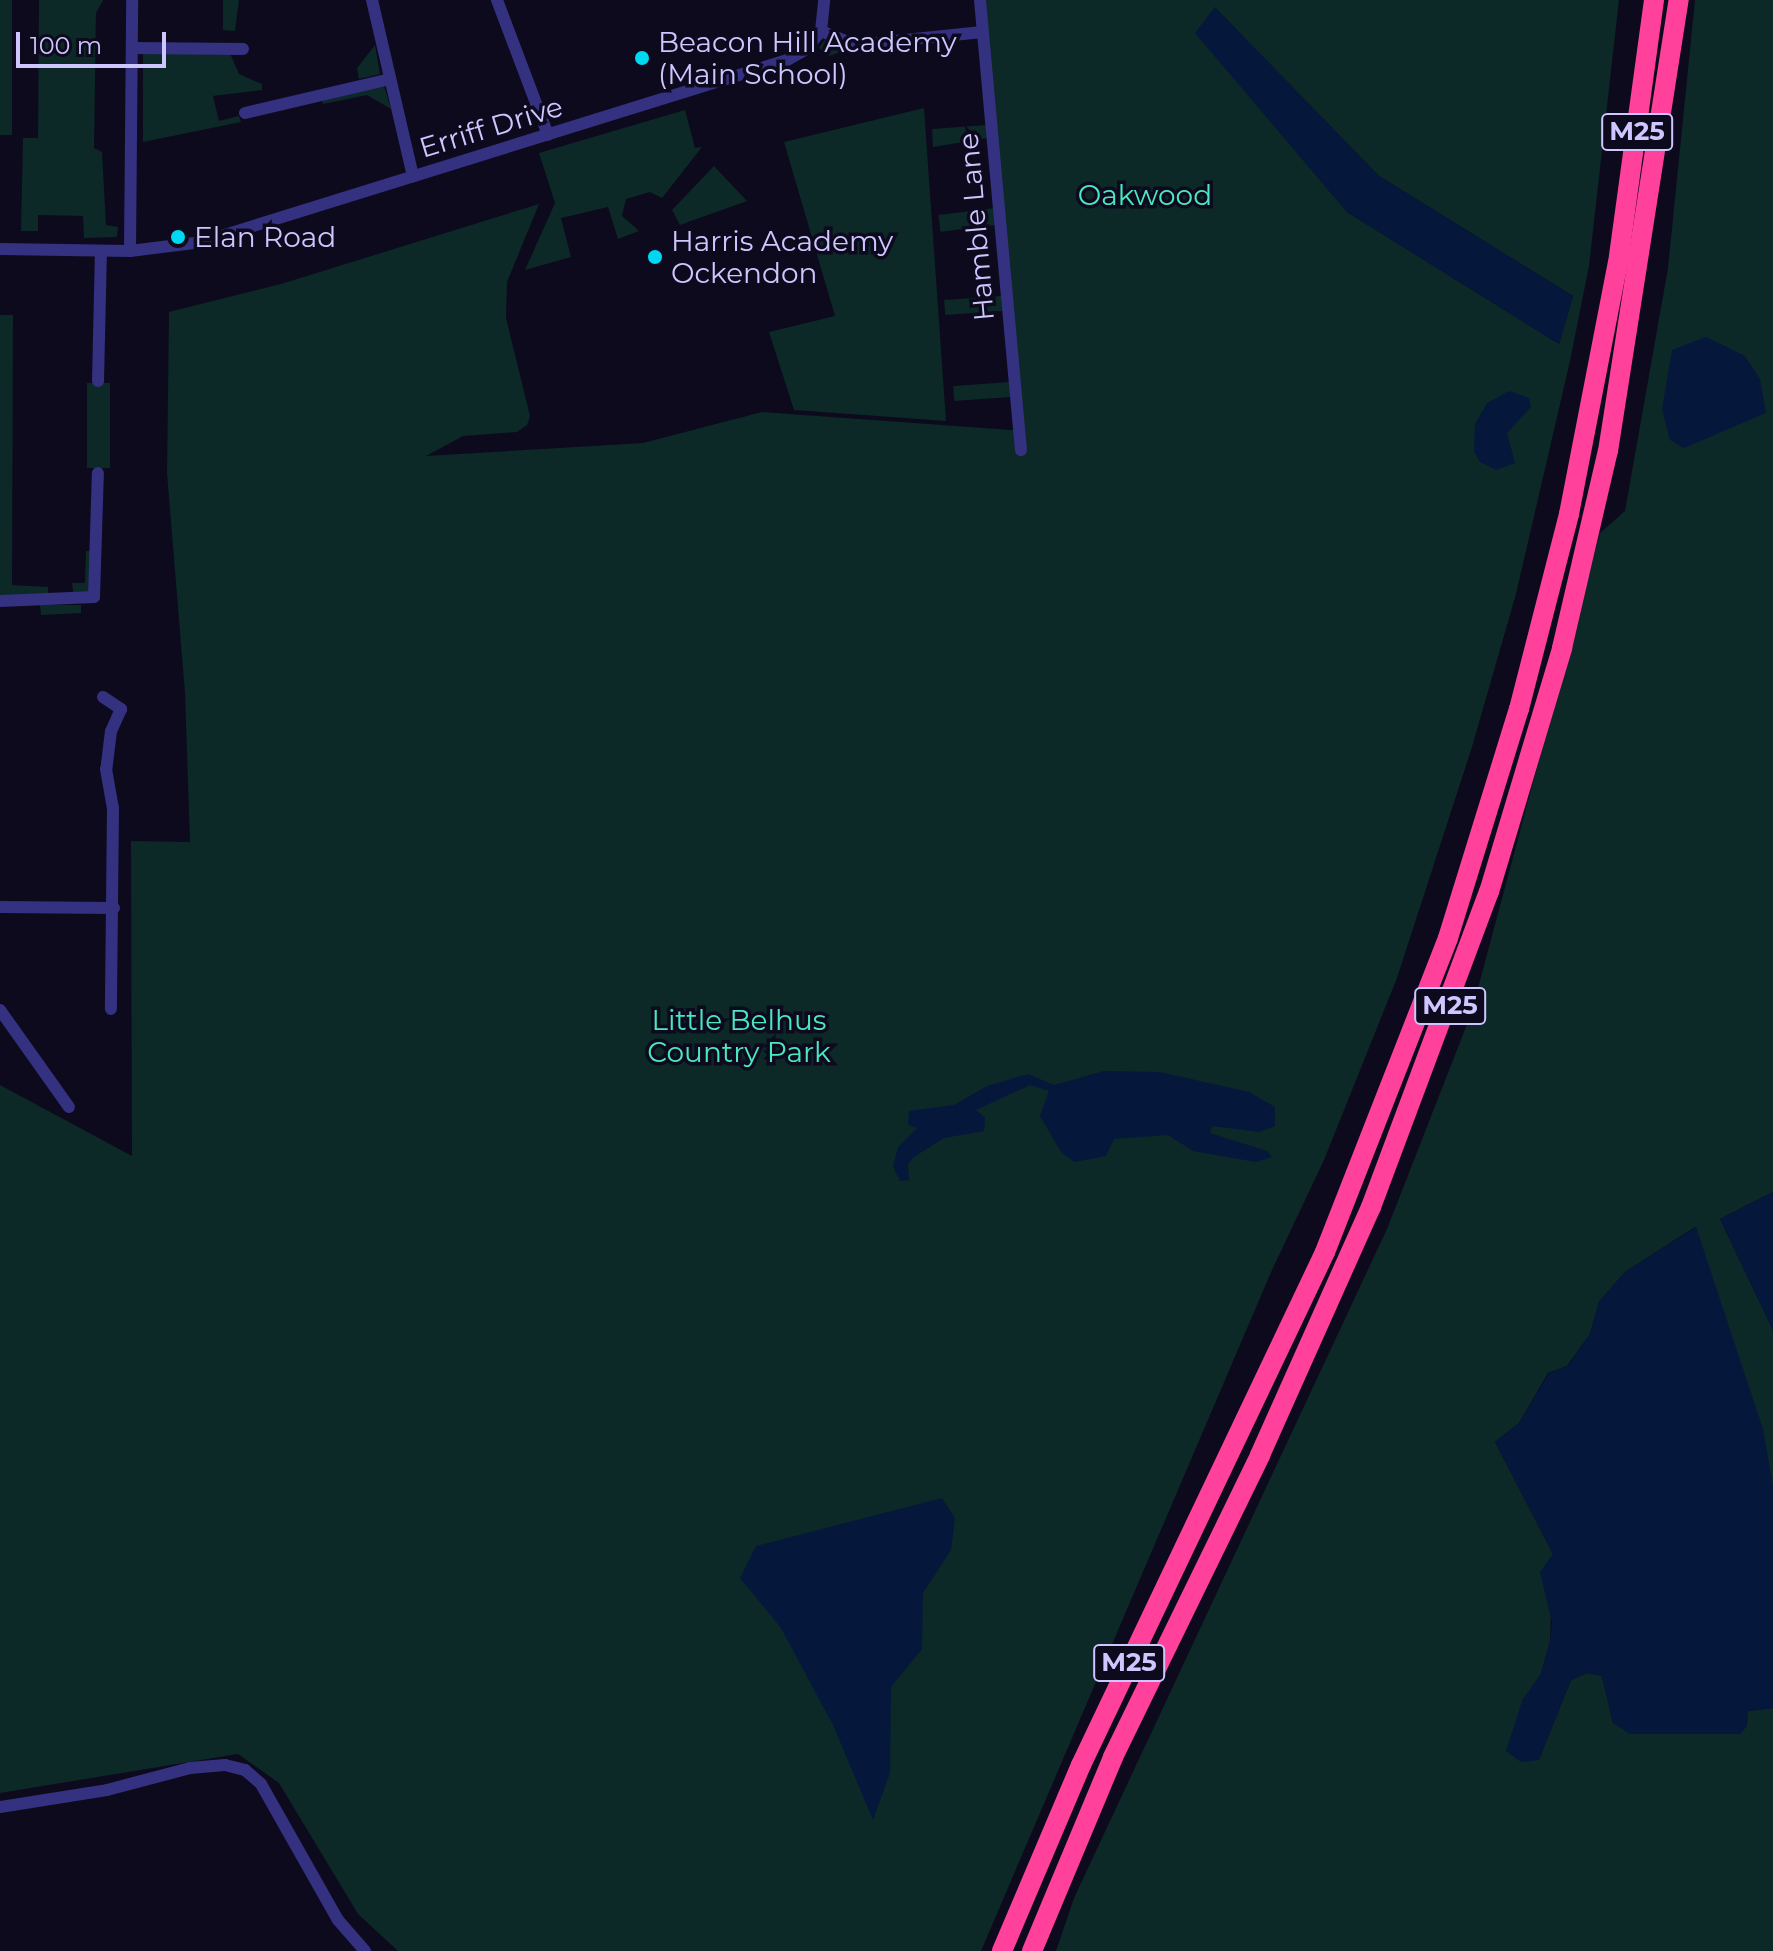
<!DOCTYPE html>
<style>
body{margin:0}
#map{position:relative;width:1773px;height:1951px;overflow:hidden;background:#0d0a1d;font-family:Montserrat,sans-serif}
div>[style]{position:absolute}
.green>*{inset:0;background:#0c2827;transform-origin:0 0}
.water>*{inset:0;background:#05183c}
.minor>*{height:12px;margin:-6px;padding:0 6px;transform-origin:6px;border-radius:6px;background:#343181}
.highway>*{height:20px;margin:-10px;padding:0 10px;transform-origin:10px;border-radius:10px;background:#ff419b}
.dots>*{width:22px;height:22px;translate:-50% -50%;box-sizing:border-box;border:4px solid #0d0a1d;border-radius:50%}
span{translate:-50% -50%;white-space:nowrap;text-align:center;line-height:1.15;-webkit-text-stroke:7px #0d0a1d;paint-order:stroke}
.shield-label span{padding:2px 6px;background:#0d0a1d;border:2px solid;border-radius:6px;-webkit-text-stroke-width:0}
.shield-label{font-size:26px;color:#cdc6ff;font-weight:700}
.poi-label{font-size:28px;color:#cdc6ff}
.left{translate:0 -50%;text-align:left}
.street-label{font-size:28px;color:#cdc6ff}
.park-label{font-size:28px;color:#49e8c1}
.scale{position:absolute;left:16px;top:32px;width:150px;height:36px;box-sizing:border-box;border:4px solid #cdc6ff;border-top:0;padding-left:10px;font-size:24px;line-height:28px;white-space:nowrap;color:#cdc6ff;-webkit-text-stroke:6px #0d0a1d;paint-order:stroke}
</style>
<div id="map">
<div class="green">
<div style="left:0;top:0;width:12px;height:135px"></div>
<div style="clip-path:polygon(39px 0,103px 0,96px 13px,94px 148px,102px 152px,106px 225px,118px 227px,117px 237px,84px 238px,83px 216px,38px 215px,38px 231px,21px 231px,23px 138px,38px 138px)"></div>
<div style="clip-path:polygon(223px 0,239px 0,235px 31px,223px 30px)"></div>
<div style="clip-path:polygon(evenodd,985px 0,1619px 0,1589px 266px,1570px 361px,1516px 594px,1472px 747px,1397px 978px,1324px 1160px,1272px 1270px,981px 1951px,398px 1951px,358px 1914px,279px 1783px,238px 1754px,0 1793px,0 1085px,132px 1156px,131px 841px,190px 842px,185px 693px,167px 473px,169px 312px,281px 284px,539px 204px,507px 282px,506px 318px,530px 416px,527px 425px,517px 432px,463px 436px,426px 456px,643px 443px,762px 412px,1024px 431px,985px 0,1215px 8px,1379px 176px,1573px 296px,1559px 344px,1347px 212px,1196px 33px,1215px 8px)"></div>
<div style="clip-path:polygon(1695px 0,1773px 0,1773px 1192px,1720px 1219px,1773px 1330px,1773px 1486px,1695px 1227px,1625px 1272px,1599px 1302px,1590px 1334px,1567px 1366px,1548px 1373px,1519px 1423px,1495px 1442px,1553px 1554px,1550px 1641px,1541px 1674px,1522px 1701px,1539px 1759px,1571px 1680px,1587px 1673px,1602px 1676px,1613px 1723px,1679px 1733px,1740px 1734px,1748px 1711px,1773px 1708px,1773px 1951px,1056px 1951px,1074px 1898px,1387px 1229px,1471px 1014px,1600px 533px,1625px 511px,1668px 268px)"></div>
<div style="clip-path:polygon(826px 38px,852px 48px,829px 56px,819px 48px)"></div>
<div style="clip-path:polygon(375px 45px,380px 74px,359px 79px,357px 68px)"></div>
<div style="clip-path:polygon(229px 51px,239px 74px,262px 84px,262px 90px,213px 96px,219px 121px,239px 116px,241px 122px,143px 142px,143px 54px)"></div>
<div style="clip-path:polygon(383px 82px,391px 109px,367px 95px,323px 104px,321px 97px)"></div>
<div style="clip-path:polygon(924px 108px,946px 421px,794px 410px,769px 332px,835px 316px,784px 142px)"></div>
<div style="clip-path:polygon(685px 110px,695px 148px,702px 147px,662px 198px,650px 192px,626px 199px,622px 216px,639px 231px,618px 239px,608px 207px,561px 218px,571px 257px,525px 270px,555px 203px,539px 153px)"></div>
<div style="clip-path:polygon(987px 125px,988px 138px,933px 147px,932px 129px)"></div>
<div style="clip-path:polygon(714px 166px,747px 201px,680px 225px,672px 210px)"></div>
<div style="left:995px;top:208px;width:17px;height:57px;rotate:83deg"></div>
<div style="left:1001px;top:296px;width:15px;height:57px;rotate:86deg"></div>
<div style="clip-path:polygon(0 315px,13px 315px,12px 585px,48px 587px,48px 597px,0 597px)"></div>
<div style="left:1010px;top:382px;width:15px;height:57px;rotate:86deg"></div>
<div style="left:87px;top:383px;width:23px;height:85px"></div>
<div style="clip-path:polygon(93px 550px,93px 592px,74px 597px,72px 583px,85px 583px,86px 551px)"></div>
<div style="clip-path:polygon(40px 605px,81px 605px,81px 613px,41px 615px)"></div>
</div>
<div class="water">
<div style="clip-path:polygon(1215px 7px,1379px 176px,1573px 296px,1559px 344px,1347px 212px,1195px 33px)"></div>
<div style="clip-path:polygon(1706px 337px,1745px 356px,1760px 379px,1766px 413px,1684px 448px,1670px 440px,1662px 409px,1672px 350px)"></div>
<div style="clip-path:polygon(1509px 391px,1529px 398px,1531px 407px,1507px 433px,1515px 463px,1496px 470px,1480px 462px,1474px 452px,1475px 424px,1487px 403px)"></div>
<div style="clip-path:polygon(1104px 1071px,1160px 1072px,1249px 1092px,1275px 1107px,1275px 1126px,1259px 1132px,1212px 1126px,1210px 1133px,1267px 1151px,1272px 1157px,1256px 1162px,1193px 1151px,1168px 1135px,1114px 1139px,1106px 1156px,1074px 1162px,1061px 1152px,1040px 1116px,1049px 1091px,1030px 1085px,976px 1110px,985px 1118px,984px 1131px,944px 1138px,914px 1157px,908px 1164px,909px 1180px,900px 1181px,893px 1166px,898px 1147px,917px 1128px,908px 1125px,909px 1111px,954px 1105px,987px 1086px,1028px 1074px,1054px 1085px)"></div>
<div style="clip-path:polygon(1773px 1192px,1773px 1330px,1720px 1219px)"></div>
<div style="clip-path:polygon(1696px 1227px,1763px 1429px,1773px 1486px,1773px 1708px,1748px 1711px,1747px 1726px,1740px 1734px,1630px 1734px,1613px 1723px,1602px 1676px,1587px 1673px,1571px 1680px,1539px 1760px,1521px 1762px,1506px 1751px,1522px 1701px,1541px 1674px,1550px 1641px,1552px 1623px,1540px 1572px,1553px 1554px,1495px 1442px,1519px 1423px,1549px 1373px,1568px 1366px,1590px 1334px,1599px 1302px,1625px 1272px)"></div>
<div style="clip-path:polygon(942px 1498px,955px 1518px,951px 1550px,923px 1593px,922px 1649px,891px 1687px,890px 1773px,873px 1820px,833px 1725px,781px 1628px,740px 1578px,756px 1546px)"></div>
</div>
<div class="minor">
<div style="left:372px;top:0;width:181px;rotate:76.9deg"></div>
<div style="left:497px;top:0;width:144px;rotate:69.3deg"></div>
<div style="left:980px;top:0;width:452px;rotate:84.8deg"></div>
<div style="left:821px;top:31px;width:38px;rotate:22deg"></div>
<div style="left:856px;top:45px;width:127px;rotate:-5.9deg"></div>
<div style="left:133px;top:48px;width:110px;rotate:0.5deg"></div>
<div style="left:245px;top:113px;width:149px;rotate:-13.2deg"></div>
<div style="left:0;top:249px;width:130px;rotate:0.9deg"></div>
<div style="left:130px;top:251px;width:73px;rotate:-7.1deg"></div>
<div style="left:202px;top:242px;width:613px;rotate:-17.28deg"></div>
<div style="left:787px;top:60px;width:21px;rotate:-29deg"></div>
<div style="left:805px;top:50px;width:25px;rotate:-50deg"></div>
<div style="left:821px;top:31px;width:31px;rotate:-84deg"></div>
<div style="left:130px;top:251px;width:251px;rotate:-89.5deg"></div>
<div style="left:98px;top:381px;width:130px;rotate:-88.7deg"></div>
<div style="left:0;top:601px;width:94px;rotate:-2.4deg"></div>
<div style="left:94px;top:597px;width:124px;rotate:-88.2deg"></div>
<div style="left:103px;top:697px;width:22px;rotate:34deg"></div>
<div style="left:121px;top:709px;width:24px;rotate:114deg"></div>
<div style="left:111px;top:731px;width:38px;rotate:97deg"></div>
<div style="left:106px;top:769px;width:40px;rotate:80deg"></div>
<div style="left:113px;top:808px;width:201px;rotate:90.6deg"></div>
<div style="left:0;top:907px;width:114px;rotate:0.5deg"></div>
<div style="left:0;top:1010px;width:119px;rotate:54.6deg"></div>
<div style="left:0;top:1807px;width:108px;rotate:-9deg"></div>
<div style="left:107px;top:1790px;width:86px;rotate:-14.8deg"></div>
<div style="left:190px;top:1768px;width:35px;rotate:-5deg"></div>
<div style="left:225px;top:1765px;width:21px;rotate:14deg"></div>
<div style="left:245px;top:1770px;width:21px;rotate:41deg"></div>
<div style="left:261px;top:1784px;width:156px;rotate:60.5deg"></div>
<div style="left:338px;top:1920px;width:41px;rotate:48.9deg"></div>
</div>
<div class="highway">
<div style="left:1002px;top:1951px;width:202px;rotate:-67deg"></div>
<div style="left:1081px;top:1765px;width:568px;rotate:-64.56deg"></div>
<div style="left:1325px;top:1252px;width:337px;rotate:-68.6deg"></div>
<div style="left:1448px;top:938px;width:240px;rotate:-72.8deg"></div>
<div style="left:1519px;top:709px;width:201px;rotate:-75.6deg"></div>
<div style="left:1569px;top:514px;width:256px;rotate:-79deg"></div>
<div style="left:1618px;top:263px;width:265px;rotate:-82.2deg"></div>
<div style="left:1032px;top:1951px;width:210px;rotate:-67.3deg"></div>
<div style="left:1113px;top:1757px;width:336px;rotate:-64deg"></div>
<div style="left:1260px;top:1455px;width:272px;rotate:-65.9deg"></div>
<div style="left:1371px;top:1207px;width:336px;rotate:-69.5deg"></div>
<div style="left:1489px;top:892px;width:255px;rotate:-73.3deg"></div>
<div style="left:1562px;top:648px;width:202px;rotate:-76.9deg"></div>
<div style="left:1608px;top:451px;width:457px;rotate:-81.1deg"></div>
</div>
<div class="dots">
<div style="left:642px;top:58px;background:#00d8f1"></div>
<div style="left:178px;top:237px;background:#00d8f1"></div>
<div style="left:655px;top:257px;background:#00d8f1"></div>
</div>
<div class="shield-label">
<span style="left:1637px;top:132px">M25</span>
<span style="left:1450px;top:1006px">M25</span>
<span style="left:1129px;top:1663px">M25</span>
</div>
<div class="poi-label">
<span class="left" style="left:658px;top:58px">Beacon Hill Academy<br>(Main School)</span>
<span class="left" style="left:194px;top:237px">Elan Road</span>
<span class="left" style="left:671px;top:257px">Harris Academy<br>Ockendon</span>
</div>
<div class="street-label">
<span style="left:491px;top:127px;rotate:-17deg">Erriff Drive</span>
<span style="left:976px;top:227px;rotate:-95deg">Hamble Lane</span>
</div>
<div class="park-label">
<span style="left:1145px;top:195px">Oakwood</span>
<span style="left:739px;top:1036px">Little Belhus<br>Country Park</span>
</div>
<div class="scale">100 m</div>
</div>
